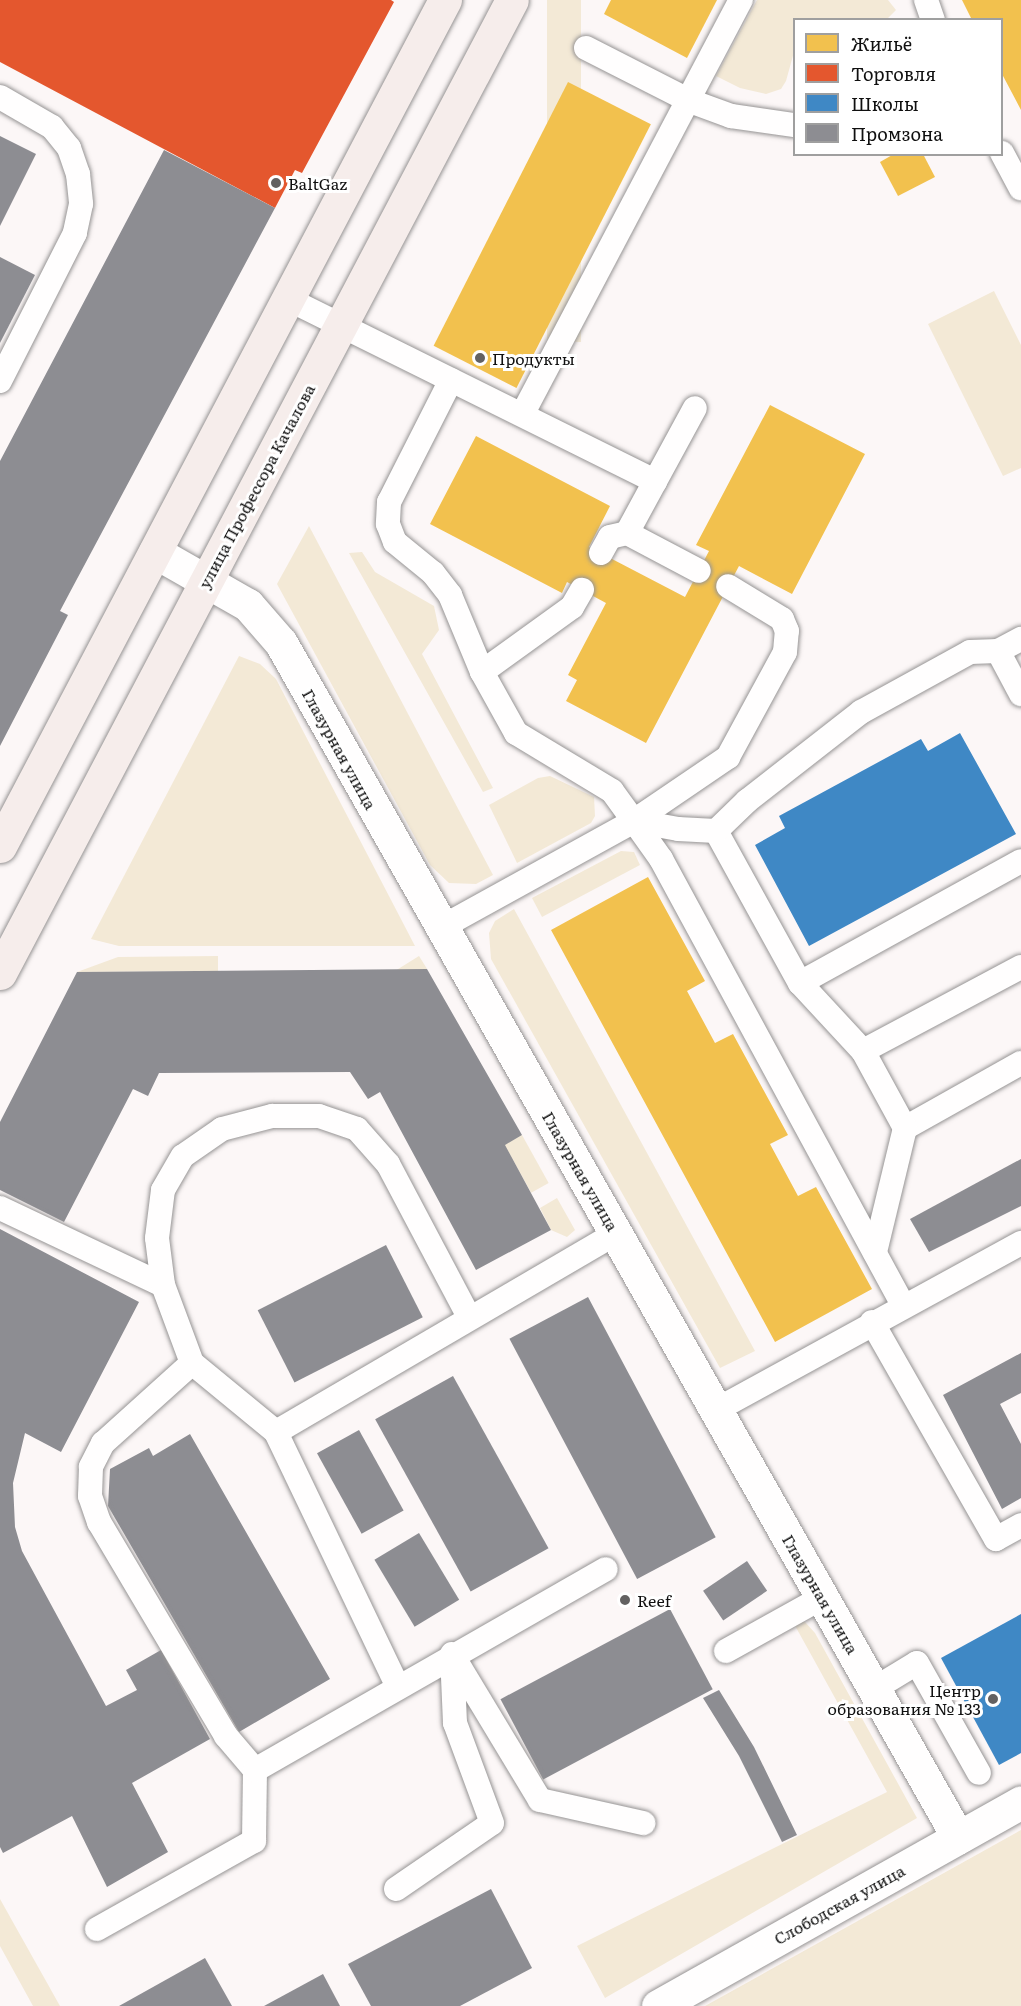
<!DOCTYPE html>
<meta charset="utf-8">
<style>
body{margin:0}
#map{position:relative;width:1021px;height:2006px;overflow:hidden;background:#fcf7f7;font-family:Literata,serif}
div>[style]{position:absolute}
.green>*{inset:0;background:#f3e9d6;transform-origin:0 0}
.homes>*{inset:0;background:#f2c14e;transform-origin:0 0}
.shops>*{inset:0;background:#e4572e}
.schools>*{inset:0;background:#3f88c5}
.industry>*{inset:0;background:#8d8d92;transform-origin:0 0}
.roads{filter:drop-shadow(0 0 2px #969494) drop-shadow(0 0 2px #969494)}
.service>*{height:24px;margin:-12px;padding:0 12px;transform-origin:12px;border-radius:12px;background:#fffefe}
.minor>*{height:33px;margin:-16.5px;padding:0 16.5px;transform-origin:16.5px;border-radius:16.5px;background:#fffefe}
.secondary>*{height:33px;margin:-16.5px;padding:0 16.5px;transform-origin:16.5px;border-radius:16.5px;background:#f6edeb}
.dots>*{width:16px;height:16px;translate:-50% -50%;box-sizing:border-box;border:3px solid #fff;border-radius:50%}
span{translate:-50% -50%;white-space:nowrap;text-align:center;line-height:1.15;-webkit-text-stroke:6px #fff;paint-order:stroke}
.poi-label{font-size:16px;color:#101010}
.left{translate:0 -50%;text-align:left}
.right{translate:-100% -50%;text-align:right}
.street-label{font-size:16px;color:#101010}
.legend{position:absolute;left:793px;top:18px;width:210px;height:138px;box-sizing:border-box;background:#fff;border:2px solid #9f9f9f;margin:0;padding:8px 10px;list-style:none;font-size:18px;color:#101010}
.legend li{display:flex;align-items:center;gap:12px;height:30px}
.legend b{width:30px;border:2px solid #9f9f9f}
</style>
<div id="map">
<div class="green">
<div style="left:547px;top:0;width:34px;height:342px"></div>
<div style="clip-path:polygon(757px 0,888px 0,896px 10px,887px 19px,794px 20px,794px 52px,786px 81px,781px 89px,766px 94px,740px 88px,716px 76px)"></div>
<div style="clip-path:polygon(994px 291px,1021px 345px,1021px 468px,1003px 476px,928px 324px)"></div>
<div style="clip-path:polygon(309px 526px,493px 875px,476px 884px,449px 883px,430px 865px,277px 584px)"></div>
<div style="clip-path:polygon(362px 552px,375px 572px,434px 606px,439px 630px,422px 654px,493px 788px,483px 792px,349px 553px)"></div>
<div style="clip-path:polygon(239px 656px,260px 664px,276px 679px,415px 946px,119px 946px,91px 939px)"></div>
<div style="clip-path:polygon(550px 776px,594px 797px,595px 816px,591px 823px,517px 863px,489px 805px,538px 778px)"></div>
<div style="clip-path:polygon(621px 851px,634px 852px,640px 865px,542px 917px,532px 898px)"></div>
<div style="clip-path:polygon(514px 909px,755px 1351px,720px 1368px,491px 959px,489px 933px,495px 921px)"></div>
<div style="clip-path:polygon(218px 956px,218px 971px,77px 972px,118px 957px)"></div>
<div style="left:419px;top:956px;width:15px;height:150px;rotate:58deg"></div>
<div style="left:522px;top:1135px;width:55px;height:20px;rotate:61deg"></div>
<div style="clip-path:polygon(557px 1198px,575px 1230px,567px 1237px,551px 1230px,540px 1208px)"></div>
<div style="clip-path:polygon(793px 1622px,805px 1622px,815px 1633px,917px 1818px,605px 1998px,577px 1946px,887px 1792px)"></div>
<div style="clip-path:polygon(1021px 1830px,1021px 2006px,705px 2006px)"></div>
<div style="clip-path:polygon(0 1899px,60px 2006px,33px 2006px,0 1946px)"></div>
</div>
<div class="homes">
<div style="clip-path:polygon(611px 0,717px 0,687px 58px,604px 14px)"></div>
<div style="clip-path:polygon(962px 0,1021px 0,1021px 110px,1002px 74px,1002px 20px,972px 20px)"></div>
<div style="left:568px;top:82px;width:93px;height:296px;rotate:27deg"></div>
<div style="clip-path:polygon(894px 154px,923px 154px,935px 177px,898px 196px,880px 162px)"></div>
<div style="clip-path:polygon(770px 405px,865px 454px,792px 594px,739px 566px,646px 743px,566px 701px,577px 680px,568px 675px,606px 603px,567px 582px,562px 593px,430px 524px,476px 436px,610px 506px,589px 547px,685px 597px,709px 551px,696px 545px)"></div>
<div style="clip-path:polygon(648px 877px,705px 981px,687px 991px,715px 1043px,733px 1034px,788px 1135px,770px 1144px,798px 1196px,816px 1187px,872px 1289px,775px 1342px,551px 930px)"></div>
</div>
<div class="shops">
<div style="clip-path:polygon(0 0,391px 0,394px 2px,302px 173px,295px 170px,275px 208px,0 62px)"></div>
</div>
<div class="schools">
<div style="clip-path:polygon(960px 733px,1016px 834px,809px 946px,755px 845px,785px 828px,779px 816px,921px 739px,928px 751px)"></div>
<div style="clip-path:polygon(1021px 1614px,1021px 1753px,999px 1765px,941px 1658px)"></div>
</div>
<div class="industry">
<div style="clip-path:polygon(0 136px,36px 154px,0 226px)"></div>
<div style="clip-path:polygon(164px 150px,275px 208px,69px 594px,60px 611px,68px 615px,0 746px,0 461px)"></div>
<div style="clip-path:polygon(0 257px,35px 275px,0 343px)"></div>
<div style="clip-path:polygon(427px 969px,522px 1135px,505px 1145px,551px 1230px,476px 1270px,380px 1092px,368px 1099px,350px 1072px,159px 1073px,148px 1096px,133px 1089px,64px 1222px,0 1190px,0 1122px,77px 972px)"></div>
<div style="clip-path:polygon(1021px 1159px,1021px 1206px,929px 1252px,910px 1219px)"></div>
<div style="clip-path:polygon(0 1229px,139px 1302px,61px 1452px,25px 1433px,13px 1483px,15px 1527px,22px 1551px,106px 1706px,137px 1690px,126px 1670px,161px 1650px,210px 1739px,132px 1783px,168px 1852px,107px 1887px,72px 1816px,3px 1853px,0 1847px)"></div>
<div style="left:386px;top:1245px;width:81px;height:144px;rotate:63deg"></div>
<div style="left:588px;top:1297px;width:272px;height:89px;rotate:62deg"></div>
<div style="clip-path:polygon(1021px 1353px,1021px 1393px,1000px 1404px,1021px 1444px,1021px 1498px,1002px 1509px,943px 1395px)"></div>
<div style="left:453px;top:1376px;width:197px;height:89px;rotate:61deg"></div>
<div style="left:359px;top:1430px;width:92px;height:48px;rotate:61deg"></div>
<div style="clip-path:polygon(190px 1434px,330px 1679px,239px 1732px,108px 1506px,110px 1469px,149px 1448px,153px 1456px)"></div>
<div style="left:419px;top:1533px;width:78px;height:52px;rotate:59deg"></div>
<div style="left:747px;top:1561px;width:36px;height:53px;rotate:56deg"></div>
<div style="left:670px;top:1609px;width:91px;height:192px;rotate:62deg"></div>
<div style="clip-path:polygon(719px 1690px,754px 1747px,797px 1835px,782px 1842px,739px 1756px,703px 1698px)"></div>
<div style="clip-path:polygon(491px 1889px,532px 1968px,460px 2006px,371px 2006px,348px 1964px)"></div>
<div style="clip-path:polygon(205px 1958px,232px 2006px,119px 2006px)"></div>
<div style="clip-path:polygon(323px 1974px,340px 2006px,264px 2006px)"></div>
</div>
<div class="roads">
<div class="service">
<div style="left:926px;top:0;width:21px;rotate:71deg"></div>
<div style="left:586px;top:48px;width:117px;rotate:27deg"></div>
<div style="left:690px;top:101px;width:44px;rotate:20.1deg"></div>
<div style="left:731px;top:116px;width:64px;rotate:8.1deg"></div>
<div style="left:0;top:97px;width:60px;rotate:30deg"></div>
<div style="left:52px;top:127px;width:27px;rotate:51deg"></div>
<div style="left:69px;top:148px;width:28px;rotate:71deg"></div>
<div style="left:78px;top:174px;width:30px;rotate:84deg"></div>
<div style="left:81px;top:204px;width:30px;rotate:102deg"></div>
<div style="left:75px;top:233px;width:166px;rotate:116.9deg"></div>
<div style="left:1002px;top:153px;width:40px;rotate:62deg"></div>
<div style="left:288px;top:299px;width:410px;rotate:26.4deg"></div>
<div style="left:451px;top:380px;width:137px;rotate:116.9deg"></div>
<div style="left:389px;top:502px;width:22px;rotate:93deg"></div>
<div style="left:388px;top:524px;width:19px;rotate:69deg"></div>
<div style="left:395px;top:542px;width:49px;rotate:39.2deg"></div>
<div style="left:433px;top:573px;width:28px;rotate:52deg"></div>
<div style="left:450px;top:595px;width:83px;rotate:67.4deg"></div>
<div style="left:482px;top:672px;width:70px;rotate:60.9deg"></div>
<div style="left:516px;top:733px;width:112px;rotate:31.1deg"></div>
<div style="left:612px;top:791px;width:37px;rotate:54deg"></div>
<div style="left:634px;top:821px;width:114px;rotate:-34.2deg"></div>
<div style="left:728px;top:757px;width:119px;rotate:-61.5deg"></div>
<div style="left:785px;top:652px;width:21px;rotate:-85deg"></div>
<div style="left:787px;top:631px;width:13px;rotate:-113deg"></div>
<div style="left:782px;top:619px;width:63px;rotate:-148.6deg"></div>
<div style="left:523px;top:413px;width:467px;rotate:-62.2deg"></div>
<div style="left:627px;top:533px;width:142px;rotate:-61.5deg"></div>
<div style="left:601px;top:553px;width:18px;rotate:-61deg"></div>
<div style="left:610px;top:537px;width:17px;rotate:-13deg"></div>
<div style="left:627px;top:533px;width:81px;rotate:27.8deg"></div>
<div style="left:998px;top:651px;width:49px;rotate:61.9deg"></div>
<div style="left:482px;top:672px;width:111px;rotate:-35.8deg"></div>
<div style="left:572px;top:607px;width:20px;rotate:-60deg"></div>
<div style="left:634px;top:821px;width:47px;rotate:54.6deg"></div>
<div style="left:661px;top:859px;width:507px;rotate:61.52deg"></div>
<div style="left:716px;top:831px;width:174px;rotate:61.1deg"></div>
<div style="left:800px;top:983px;width:93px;rotate:47.2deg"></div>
<div style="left:863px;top:1051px;width:88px;rotate:61.4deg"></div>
<div style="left:905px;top:1128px;width:133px;rotate:-29.3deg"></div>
<div style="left:442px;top:927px;width:219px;rotate:-28.9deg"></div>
<div style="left:634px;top:821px;width:45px;rotate:10.3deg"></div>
<div style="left:678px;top:829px;width:38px;rotate:3deg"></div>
<div style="left:716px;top:831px;width:43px;rotate:-44.1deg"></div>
<div style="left:747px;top:801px;width:145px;rotate:-38deg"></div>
<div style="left:861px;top:712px;width:124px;rotate:-28.8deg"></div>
<div style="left:970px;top:652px;width:28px;rotate:-2deg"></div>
<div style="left:998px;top:651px;width:26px;rotate:-28deg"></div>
<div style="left:800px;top:983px;width:252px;rotate:-28.9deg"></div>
<div style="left:863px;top:1051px;width:179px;rotate:-28deg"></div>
<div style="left:0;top:1208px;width:180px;rotate:25.3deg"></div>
<div style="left:875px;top:1252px;width:128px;rotate:-76.4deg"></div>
<div style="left:872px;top:1322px;width:250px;rotate:60.3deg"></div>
<div style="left:996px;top:1539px;width:29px;rotate:-29deg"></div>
<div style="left:192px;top:1363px;width:120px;rotate:138deg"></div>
<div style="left:103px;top:1443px;width:27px;rotate:117deg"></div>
<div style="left:91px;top:1467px;width:29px;rotate:92deg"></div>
<div style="left:90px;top:1496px;width:28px;rotate:71deg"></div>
<div style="left:99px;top:1522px;width:249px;rotate:59.3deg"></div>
<div style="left:226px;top:1736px;width:45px;rotate:49.5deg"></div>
<div style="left:716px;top:1410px;width:348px;rotate:-28.7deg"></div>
<div style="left:276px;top:1432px;width:394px;rotate:-30.3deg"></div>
<div style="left:726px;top:1651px;width:111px;rotate:-29.1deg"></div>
<div style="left:453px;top:1656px;width:168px;rotate:58.9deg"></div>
<div style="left:540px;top:1800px;width:106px;rotate:12.6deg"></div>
<div style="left:397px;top:1685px;width:280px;rotate:-115.6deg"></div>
<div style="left:276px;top:1432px;width:109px;rotate:-140.6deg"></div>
<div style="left:192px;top:1363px;width:83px;rotate:-110.4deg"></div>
<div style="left:163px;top:1285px;width:47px;rotate:-97.3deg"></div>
<div style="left:157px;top:1238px;width:48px;rotate:-82.9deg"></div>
<div style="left:163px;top:1190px;width:39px;rotate:-60deg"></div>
<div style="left:183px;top:1156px;width:47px;rotate:-34.7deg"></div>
<div style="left:222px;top:1129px;width:52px;rotate:-14.6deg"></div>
<div style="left:272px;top:1116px;width:47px"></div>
<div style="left:319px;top:1116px;width:40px;rotate:18.9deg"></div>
<div style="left:357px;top:1129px;width:47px;rotate:48.5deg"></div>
<div style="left:388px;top:1164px;width:173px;rotate:62.1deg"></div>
<div style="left:874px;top:1689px;width:50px;rotate:-31.2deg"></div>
<div style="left:917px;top:1663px;width:126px;rotate:60.6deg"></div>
<div style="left:396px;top:1889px;width:116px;rotate:-34.5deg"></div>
<div style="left:492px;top:1823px;width:107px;rotate:-110.3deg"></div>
<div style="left:455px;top:1723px;width:69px;rotate:-92.5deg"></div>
<div style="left:97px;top:1929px;width:180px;rotate:-29.3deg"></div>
<div style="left:254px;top:1841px;width:71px;rotate:-89.2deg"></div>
<div style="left:255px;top:1770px;width:404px;rotate:-29.8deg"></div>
</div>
<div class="minor">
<div style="left:155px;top:552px;width:107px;rotate:29.7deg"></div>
<div style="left:248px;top:605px;width:50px;rotate:49deg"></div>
<div style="left:281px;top:643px;width:1373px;rotate:60.45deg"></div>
<div style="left:658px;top:2006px;width:416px;rotate:-29.3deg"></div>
</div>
<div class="secondary">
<div style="left:0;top:846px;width:956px;rotate:-62.26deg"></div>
<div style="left:0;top:973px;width:1099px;rotate:-62.25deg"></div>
</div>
</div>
<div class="dots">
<div style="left:276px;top:183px;background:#636161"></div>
<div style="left:480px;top:358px;background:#636161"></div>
<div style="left:625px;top:1600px;background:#636161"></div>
<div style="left:993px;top:1699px;background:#636161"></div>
</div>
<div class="poi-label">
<span class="left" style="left:288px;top:183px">BaltGaz</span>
<span class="left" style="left:492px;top:358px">Продукты</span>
<span class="left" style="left:637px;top:1600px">Reef</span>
<span class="right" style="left:981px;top:1699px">Центр<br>образования № 133</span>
</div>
<div class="street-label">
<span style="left:256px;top:486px;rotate:-62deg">улица Профессора Качалова</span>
<span style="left:340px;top:749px;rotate:61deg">Глазурная улица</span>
<span style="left:581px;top:1171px;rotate:60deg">Глазурная улица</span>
<span style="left:821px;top:1594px;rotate:60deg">Глазурная улица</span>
<span style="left:839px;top:1904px;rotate:-29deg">Слободская улица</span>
</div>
<ul class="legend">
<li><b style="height:16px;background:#f2c14e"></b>Жильё</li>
<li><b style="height:16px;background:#e4572e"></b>Торговля</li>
<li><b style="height:16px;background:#3f88c5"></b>Школы</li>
<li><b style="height:16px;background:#8d8d92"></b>Промзона</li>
</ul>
</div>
